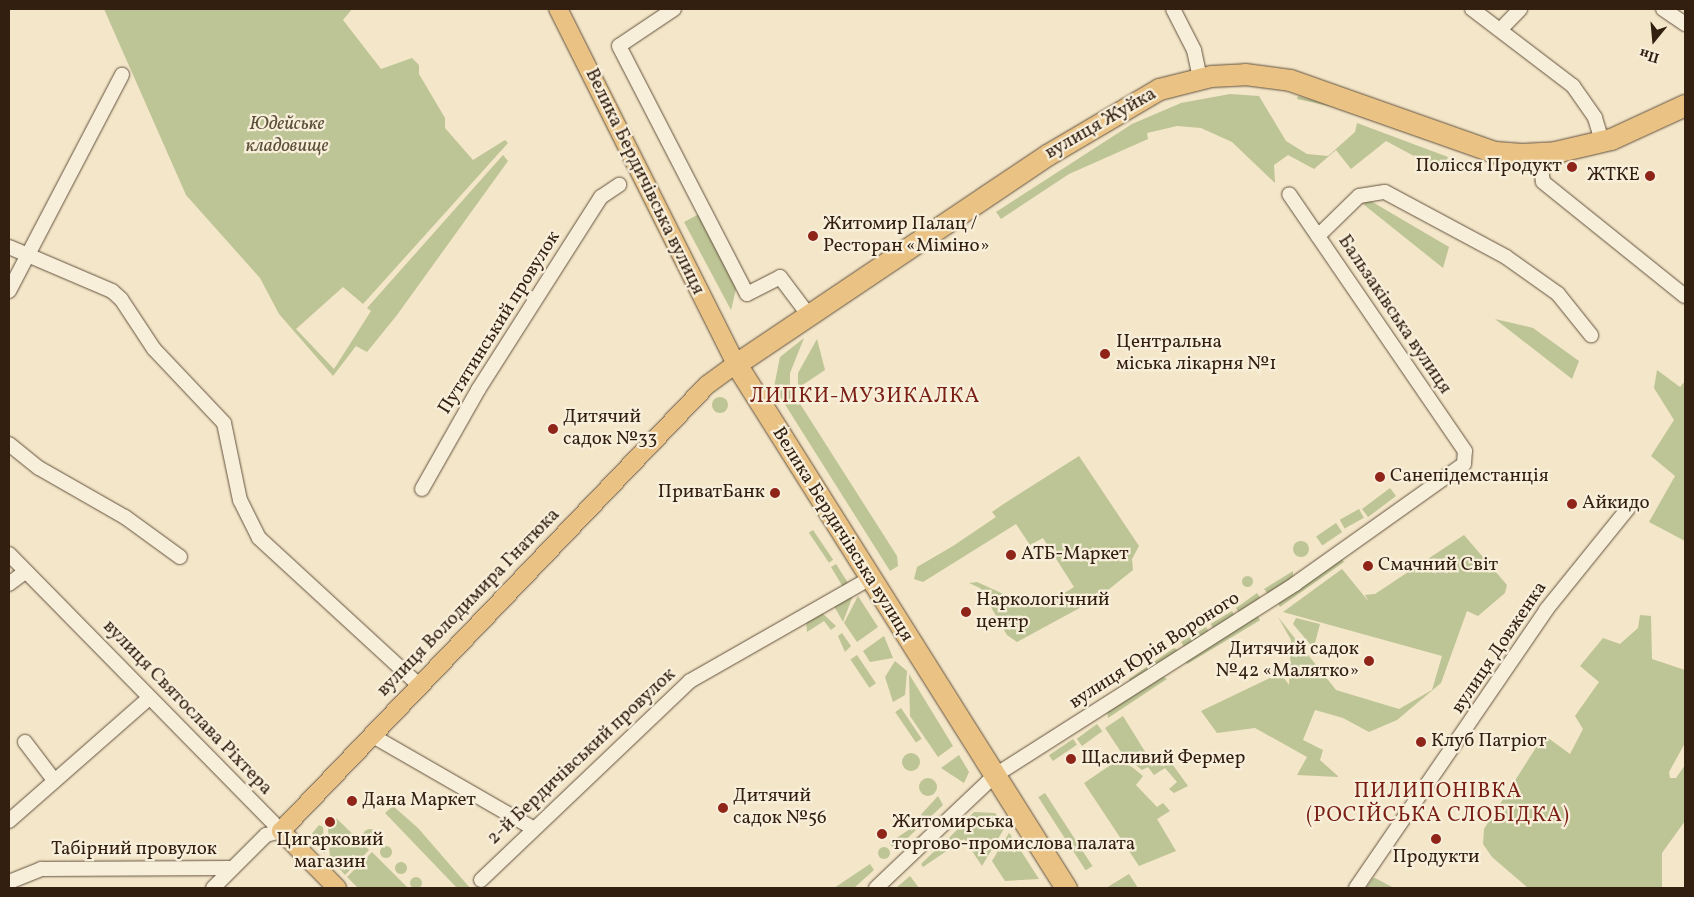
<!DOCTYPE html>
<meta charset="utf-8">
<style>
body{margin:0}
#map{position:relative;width:1694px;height:897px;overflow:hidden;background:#f4e6c8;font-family:Vollkorn,serif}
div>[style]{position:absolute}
.green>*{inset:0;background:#bdc495;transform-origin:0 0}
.round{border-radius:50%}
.roads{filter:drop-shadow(0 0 1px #62513e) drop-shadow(0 0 1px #62513e)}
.minor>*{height:14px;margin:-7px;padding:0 7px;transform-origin:7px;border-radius:7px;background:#f8efdb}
.major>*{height:18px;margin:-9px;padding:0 9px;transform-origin:9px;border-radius:9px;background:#eac384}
.highway>*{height:21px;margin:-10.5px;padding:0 10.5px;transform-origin:10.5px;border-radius:10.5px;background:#eac384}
.dots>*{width:14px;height:14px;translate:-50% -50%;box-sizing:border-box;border:2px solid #f8efdb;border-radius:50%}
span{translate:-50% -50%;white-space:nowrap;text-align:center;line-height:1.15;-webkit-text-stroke:4.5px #f8efdb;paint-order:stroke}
.street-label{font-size:19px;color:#321f10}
.park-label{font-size:19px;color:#5c5138;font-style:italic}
.poi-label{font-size:19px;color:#321f10}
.right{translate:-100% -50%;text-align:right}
.left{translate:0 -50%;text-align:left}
.quarter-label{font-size:21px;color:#7a1f14;letter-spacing:1px}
.frame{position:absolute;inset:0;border:10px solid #321f10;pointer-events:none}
.north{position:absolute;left:1629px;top:15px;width:50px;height:50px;-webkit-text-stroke:4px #f8efdb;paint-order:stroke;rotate:197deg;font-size:14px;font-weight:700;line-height:20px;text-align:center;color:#321f10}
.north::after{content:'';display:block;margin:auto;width:18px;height:22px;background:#321f10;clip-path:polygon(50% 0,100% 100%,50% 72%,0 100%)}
</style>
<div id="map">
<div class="green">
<div style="clip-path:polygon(104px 9px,352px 9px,343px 20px,381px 69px,412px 58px,419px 65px,419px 74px,445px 118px,445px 128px,473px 160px,505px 140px,508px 143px,363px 304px,343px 287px,296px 329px,334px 369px,371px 311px,367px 308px,503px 155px,508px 161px,397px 315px,367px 352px,356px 346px,333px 376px,279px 314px,260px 278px,186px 195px)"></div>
<div style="clip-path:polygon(1230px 94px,1259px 96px,1286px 141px,1307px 154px,1328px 156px,1355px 132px,1357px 123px,1448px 157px,1442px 171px,1386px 141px,1351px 169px,1336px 150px,1314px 169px,1288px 155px,1274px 165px,1275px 183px,1232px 142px,1201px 128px,1177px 126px,1147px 133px,1148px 139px,1069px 174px,1001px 219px,996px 212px,1132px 124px,1181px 103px)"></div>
<div style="clip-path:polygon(1298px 96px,1316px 101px,1333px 107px,1297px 99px)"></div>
<div style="clip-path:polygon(1369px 200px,1449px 247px,1443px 268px,1363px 204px)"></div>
<div style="clip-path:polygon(701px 213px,738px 281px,731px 310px,684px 222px)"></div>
<div style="clip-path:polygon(1495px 319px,1533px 328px,1579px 361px,1572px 379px)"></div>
<div style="clip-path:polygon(804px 338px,790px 373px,790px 388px,897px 556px,898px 566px,890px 571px,774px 387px,780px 357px)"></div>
<div style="clip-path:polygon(817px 339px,825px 370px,798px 388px,798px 373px)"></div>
<div style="clip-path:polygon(1657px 370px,1680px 387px,1685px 381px,1685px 541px,1649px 522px,1675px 476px,1651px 456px,1674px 420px,1654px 388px)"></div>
<div class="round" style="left:712px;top:397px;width:16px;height:16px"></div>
<div style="clip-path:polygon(1079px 456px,1139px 546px,1132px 559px,1133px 570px,1098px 598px,1017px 642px,1007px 635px,980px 588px,969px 583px,977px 582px,1010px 597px,1063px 594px,1074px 587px,1043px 538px,1030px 545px,1016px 524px,923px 582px,914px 579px,917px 567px,953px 546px,996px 517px,992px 512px,1002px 505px)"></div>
<div style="left:1390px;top:488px;width:10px;height:35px;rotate:53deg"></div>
<div style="left:1359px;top:509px;width:10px;height:22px;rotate:61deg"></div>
<div style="left:1336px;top:523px;width:11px;height:24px;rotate:56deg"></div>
<div style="left:813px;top:530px;width:36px;height:5px;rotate:56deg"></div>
<div style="clip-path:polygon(1464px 535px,1507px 585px,1505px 593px,1478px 616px,1467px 611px,1441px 683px,1397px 720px,1369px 732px,1343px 718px,1315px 710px,1303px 740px,1323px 750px,1320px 760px,1339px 777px,1297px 775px,1307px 757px,1255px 728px,1217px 733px,1201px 711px,1272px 677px,1284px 678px,1289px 685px,1291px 640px,1278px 617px,1336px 690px,1399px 709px,1432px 690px,1442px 656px,1283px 612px,1342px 569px,1369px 602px,1365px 595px,1375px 594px)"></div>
<div class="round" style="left:1293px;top:541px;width:16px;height:16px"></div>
<div style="clip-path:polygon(1341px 558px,1344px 562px,1280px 607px,1277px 602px)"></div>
<div style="clip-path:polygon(836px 564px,850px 586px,843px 587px,831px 567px)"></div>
<div style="clip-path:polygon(1293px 571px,1293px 578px,1268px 594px,1264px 589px)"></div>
<div class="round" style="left:1241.5px;top:575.5px;width:11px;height:11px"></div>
<div style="clip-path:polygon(1257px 593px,1261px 599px,1239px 613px,1236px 608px)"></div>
<div style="clip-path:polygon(852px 595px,852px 598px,843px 622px,834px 606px)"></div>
<div style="clip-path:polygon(858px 596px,878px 627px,857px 642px,844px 623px)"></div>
<div style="left:1232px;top:611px;width:6px;height:25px;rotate:59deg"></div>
<div style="clip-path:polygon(821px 612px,836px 626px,831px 630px,824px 621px,807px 632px,806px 621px)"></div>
<div style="left:1257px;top:615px;width:6px;height:85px;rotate:59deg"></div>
<div style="clip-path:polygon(1640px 615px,1651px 616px,1652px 659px,1685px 670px,1685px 743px,1669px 772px,1670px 778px,1676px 778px,1685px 765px,1685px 821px,1662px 853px,1662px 888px,1528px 888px,1492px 857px,1483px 844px,1484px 829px,1544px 735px,1570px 754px,1583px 729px,1575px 716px,1599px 682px,1580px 666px,1603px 638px,1620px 644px,1638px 628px)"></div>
<div style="clip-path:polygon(1296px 618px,1320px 624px,1315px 643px,1310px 644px,1293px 624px)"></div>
<div style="left:1206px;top:627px;width:6px;height:29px;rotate:59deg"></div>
<div style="clip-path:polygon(842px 633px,851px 646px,845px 652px,838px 636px)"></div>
<div style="clip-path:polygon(884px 636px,893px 658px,870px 662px,863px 651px)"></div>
<div style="clip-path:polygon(1174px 648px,1180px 651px,1131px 683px,1129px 679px)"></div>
<div style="left:857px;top:655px;width:34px;height:8px;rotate:56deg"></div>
<div style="clip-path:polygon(895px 661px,907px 671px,905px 695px,893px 702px,885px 677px)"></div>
<div style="clip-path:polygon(909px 674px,953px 746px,938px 757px,910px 716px)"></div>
<div style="clip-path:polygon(1162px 676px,1167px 679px,1108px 718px,1107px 710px)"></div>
<div style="left:901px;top:708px;width:37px;height:7px;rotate:56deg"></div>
<div style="clip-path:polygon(1123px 716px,1149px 758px,1165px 754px,1188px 786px,1174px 793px,1169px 789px,1177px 782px,1165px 768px,1154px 775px,1148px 767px,1142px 770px,1123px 755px,1105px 728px)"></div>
<div style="left:1097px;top:724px;width:9px;height:25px;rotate:54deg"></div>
<div style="left:1073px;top:739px;width:7px;height:29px;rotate:56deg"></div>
<div class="round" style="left:902px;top:753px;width:18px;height:18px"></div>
<div style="clip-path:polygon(959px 755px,969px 772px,964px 783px,941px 768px)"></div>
<div style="clip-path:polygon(1121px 758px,1143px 776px,1136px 785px,1157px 807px,1163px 803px,1170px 811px,1157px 819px,1176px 851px,1139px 866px,1084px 783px)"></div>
<div class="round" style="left:919px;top:778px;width:18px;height:18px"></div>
<div style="left:1045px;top:793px;width:87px;height:8px;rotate:57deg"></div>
<div style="clip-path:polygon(938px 796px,943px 805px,924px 823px,919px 822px,916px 820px)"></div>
<div style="clip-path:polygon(393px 806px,418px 828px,470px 888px,457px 888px,385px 813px)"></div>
<div style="clip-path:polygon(974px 812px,995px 813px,1005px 827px,982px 866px,964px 839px,954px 845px,949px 838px)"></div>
<div style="clip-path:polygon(336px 818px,369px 850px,345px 875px,330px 858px,328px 828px)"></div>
<div style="clip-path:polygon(319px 825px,323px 827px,325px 854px,310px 836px)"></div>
<div style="clip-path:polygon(913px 827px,916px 830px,895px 850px,889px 843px)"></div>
<div class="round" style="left:363px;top:829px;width:14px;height:14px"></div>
<div style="clip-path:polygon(1009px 833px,1010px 834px,1039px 879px,1005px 881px,992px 861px)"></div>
<div style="clip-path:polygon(945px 841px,951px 848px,923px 867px,921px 864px)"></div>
<div class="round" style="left:380px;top:846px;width:12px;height:12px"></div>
<div class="round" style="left:878px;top:847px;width:12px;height:12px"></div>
<div style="clip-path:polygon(372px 852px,408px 888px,358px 888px,347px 877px)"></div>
<div class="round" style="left:395px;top:862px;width:12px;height:12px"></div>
<div style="clip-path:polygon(870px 864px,874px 870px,854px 888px,834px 888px)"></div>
<div style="clip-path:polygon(1129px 874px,1138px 888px,1106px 888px)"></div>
<div style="clip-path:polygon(910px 876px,919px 888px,896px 888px)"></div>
<div class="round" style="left:410px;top:877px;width:12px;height:12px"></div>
<div style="clip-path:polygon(1373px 878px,1375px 878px,1392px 887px,1366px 888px)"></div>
</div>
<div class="roads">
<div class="minor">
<div style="left:674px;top:9px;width:66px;rotate:146.1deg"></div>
<div style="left:619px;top:46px;width:279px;rotate:62.7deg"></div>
<div style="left:747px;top:294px;width:37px;rotate:-27deg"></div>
<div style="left:780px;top:277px;width:45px;rotate:53.1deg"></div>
<div style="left:1173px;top:9px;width:46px;rotate:62.9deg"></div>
<div style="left:1194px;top:50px;width:30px;rotate:78deg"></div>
<div style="left:1472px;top:9px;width:127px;rotate:37.3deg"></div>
<div style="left:1573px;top:86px;width:39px;rotate:55deg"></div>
<div style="left:1595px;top:118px;width:24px;rotate:73deg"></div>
<div style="left:1663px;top:9px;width:27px;rotate:34deg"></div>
<div style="left:1500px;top:30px;width:29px;rotate:-46deg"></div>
<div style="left:1538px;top:153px;width:29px;rotate:80deg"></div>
<div style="left:1543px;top:182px;width:182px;rotate:38.8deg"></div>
<div style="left:1318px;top:236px;width:57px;rotate:-44.3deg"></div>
<div style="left:1359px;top:196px;width:26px;rotate:-9deg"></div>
<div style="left:1385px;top:192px;width:137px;rotate:28.2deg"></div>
<div style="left:1506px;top:257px;width:64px;rotate:35.4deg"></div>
<div style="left:1558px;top:294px;width:53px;rotate:51.2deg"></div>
<div style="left:9px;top:247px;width:112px;rotate:23.1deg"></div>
<div style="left:112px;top:291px;width:12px;rotate:42deg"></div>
<div style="left:121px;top:299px;width:60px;rotate:56.6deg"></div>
<div style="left:154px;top:349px;width:102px;rotate:46.6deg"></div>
<div style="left:224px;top:423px;width:79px;rotate:78.3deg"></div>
<div style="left:240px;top:500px;width:42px;rotate:63.4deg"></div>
<div style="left:259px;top:538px;width:217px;rotate:42.6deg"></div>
<div style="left:9px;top:291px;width:244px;rotate:-62.4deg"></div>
<div style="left:9px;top:444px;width:38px;rotate:39deg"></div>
<div style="left:39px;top:468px;width:99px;rotate:29.7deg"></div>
<div style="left:125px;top:517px;width:68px;rotate:36deg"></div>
<div style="left:422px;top:489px;width:114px;rotate:-60.5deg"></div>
<div style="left:478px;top:390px;width:229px;rotate:-57.5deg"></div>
<div style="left:601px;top:197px;width:22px;rotate:-34deg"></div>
<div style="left:9px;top:554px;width:388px;rotate:45.5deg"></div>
<div style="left:9px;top:584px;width:20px;rotate:-37deg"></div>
<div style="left:371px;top:735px;width:185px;rotate:29.9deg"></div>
<div style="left:25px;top:742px;width:48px;rotate:52.7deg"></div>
<div style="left:9px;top:821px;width:185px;rotate:-41.3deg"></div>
<div style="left:481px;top:880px;width:289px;rotate:-43.6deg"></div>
<div style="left:690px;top:681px;width:206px;rotate:-29.7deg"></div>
<div style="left:9px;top:882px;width:35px;rotate:-22deg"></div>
<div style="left:41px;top:869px;width:190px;rotate:-0.3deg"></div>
<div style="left:213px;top:888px;width:75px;rotate:-45deg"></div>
<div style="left:266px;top:835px;width:16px;rotate:-15deg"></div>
<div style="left:876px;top:888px;width:163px;rotate:-43.5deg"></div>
<div style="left:994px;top:776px;width:357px;rotate:-32.5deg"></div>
<div style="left:1295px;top:584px;width:207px;rotate:-35.4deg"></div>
<div style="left:1464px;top:464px;width:13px;rotate:-86deg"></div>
<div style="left:1465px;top:451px;width:311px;rotate:-124.4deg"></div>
<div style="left:1356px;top:888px;width:337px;rotate:-55.6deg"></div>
<div style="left:1546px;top:610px;width:132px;rotate:-51.1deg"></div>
</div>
<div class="major">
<div style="left:337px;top:888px;width:80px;rotate:-134.5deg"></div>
<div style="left:281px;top:831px;width:617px;rotate:-46.31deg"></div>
<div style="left:707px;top:385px;width:36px;rotate:-36deg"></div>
<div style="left:736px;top:364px;width:397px;rotate:-116.6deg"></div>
</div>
<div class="highway">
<div style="left:1066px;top:888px;width:619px;rotate:-122.2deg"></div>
<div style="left:736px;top:364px;width:375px;rotate:-33.9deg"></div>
<div style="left:1047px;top:155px;width:130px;rotate:-30.5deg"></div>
<div style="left:1159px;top:89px;width:54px;rotate:-14deg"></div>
<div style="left:1211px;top:76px;width:34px;rotate:-3deg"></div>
<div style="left:1245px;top:74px;width:45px;rotate:7.6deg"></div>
<div style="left:1290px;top:80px;width:217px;rotate:19.4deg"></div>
<div style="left:1495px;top:152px;width:27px;rotate:4deg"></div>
<div style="left:1522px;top:154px;width:33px;rotate:-3deg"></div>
<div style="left:1555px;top:152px;width:57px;rotate:-13.1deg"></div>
<div style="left:1611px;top:139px;width:81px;rotate:-24.7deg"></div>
</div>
</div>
<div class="dots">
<div style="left:1572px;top:167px;background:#8f2418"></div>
<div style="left:1650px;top:176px;background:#8f2418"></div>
<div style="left:813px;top:236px;background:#8f2418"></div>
<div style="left:1105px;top:354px;background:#8f2418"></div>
<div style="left:553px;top:429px;background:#8f2418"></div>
<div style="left:1380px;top:477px;background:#8f2418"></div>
<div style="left:775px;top:493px;background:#8f2418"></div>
<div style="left:1572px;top:504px;background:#8f2418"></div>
<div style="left:1011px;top:555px;background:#8f2418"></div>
<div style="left:1368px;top:566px;background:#8f2418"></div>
<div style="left:966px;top:612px;background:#8f2418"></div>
<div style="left:1369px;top:661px;background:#8f2418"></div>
<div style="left:1421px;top:742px;background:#8f2418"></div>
<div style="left:1071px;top:759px;background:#8f2418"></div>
<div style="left:352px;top:801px;background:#8f2418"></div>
<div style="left:723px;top:808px;background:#8f2418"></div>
<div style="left:330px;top:822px;background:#8f2418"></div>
<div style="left:882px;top:834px;background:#8f2418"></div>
<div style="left:1436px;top:839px;background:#8f2418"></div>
</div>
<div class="street-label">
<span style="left:1101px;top:124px;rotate:-30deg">вулиця Жуйка</span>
<span style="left:644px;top:182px;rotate:64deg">Велика Бердичівська вулиця</span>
<span style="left:1394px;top:315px;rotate:56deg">Бальзаківська вулиця</span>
<span style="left:500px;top:323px;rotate:-58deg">Путятинський провулок</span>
<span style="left:842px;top:535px;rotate:58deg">Велика Бердичівська вулиця</span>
<span style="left:469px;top:603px;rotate:-46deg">вулиця Володимира Гнатюка</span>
<span style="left:1500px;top:648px;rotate:-56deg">вулиця Довженка</span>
<span style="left:1155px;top:651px;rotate:-33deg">вулиця Юрія Вороного</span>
<span style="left:187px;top:708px;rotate:46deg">вулиця Святослава Ріхтера</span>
<span style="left:582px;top:757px;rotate:-43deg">2-й Бердичівський провулок</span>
<span style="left:134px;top:850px">Табірний провулок</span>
</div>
<div class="park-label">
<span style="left:287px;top:136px">Юдейське<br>кладовище</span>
</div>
<div class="poi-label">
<span class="right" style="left:1562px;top:167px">Полісся Продукт</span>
<span class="right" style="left:1640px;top:176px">ЖТКЕ</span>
<span class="left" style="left:823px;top:236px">Житомир Палац /<br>Ресторан «Міміно»</span>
<span class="left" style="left:1116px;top:354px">Центральна<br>міська лікарня №1</span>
<span class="left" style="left:563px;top:429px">Дитячий<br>садок №33</span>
<span class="left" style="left:1390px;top:477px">Санепідемстанція</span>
<span class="right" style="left:765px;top:493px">ПриватБанк</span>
<span class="left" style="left:1582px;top:504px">Айкидо</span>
<span class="left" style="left:1021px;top:555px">АТБ-Маркет</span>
<span class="left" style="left:1378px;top:566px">Смачний Світ</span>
<span class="left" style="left:976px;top:612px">Наркологічний<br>центр</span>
<span class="right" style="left:1359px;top:661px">Дитячий садок<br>№42 «Малятко»</span>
<span class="left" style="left:1431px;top:742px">Клуб Патріот</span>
<span class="left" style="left:1081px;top:759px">Щасливий Фермер</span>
<span class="left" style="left:733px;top:808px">Дитячий<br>садок №56</span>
<span class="left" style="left:362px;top:801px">Дана Маркет</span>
<span class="left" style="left:892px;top:834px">Житомирська<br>торгово-промислова палата</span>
<span style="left:330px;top:852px">Цигарковий<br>магазин</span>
<span style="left:1436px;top:858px">Продукти</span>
</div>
<div class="quarter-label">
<span style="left:865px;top:397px">ЛИПКИ-МУЗИКАЛКА</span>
<span style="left:1438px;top:804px">ПИЛИПОНІВКА<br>(РОСІЙСЬКА СЛОБІДКА)</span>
</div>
<div class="frame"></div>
<div class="north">Пн</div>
</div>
